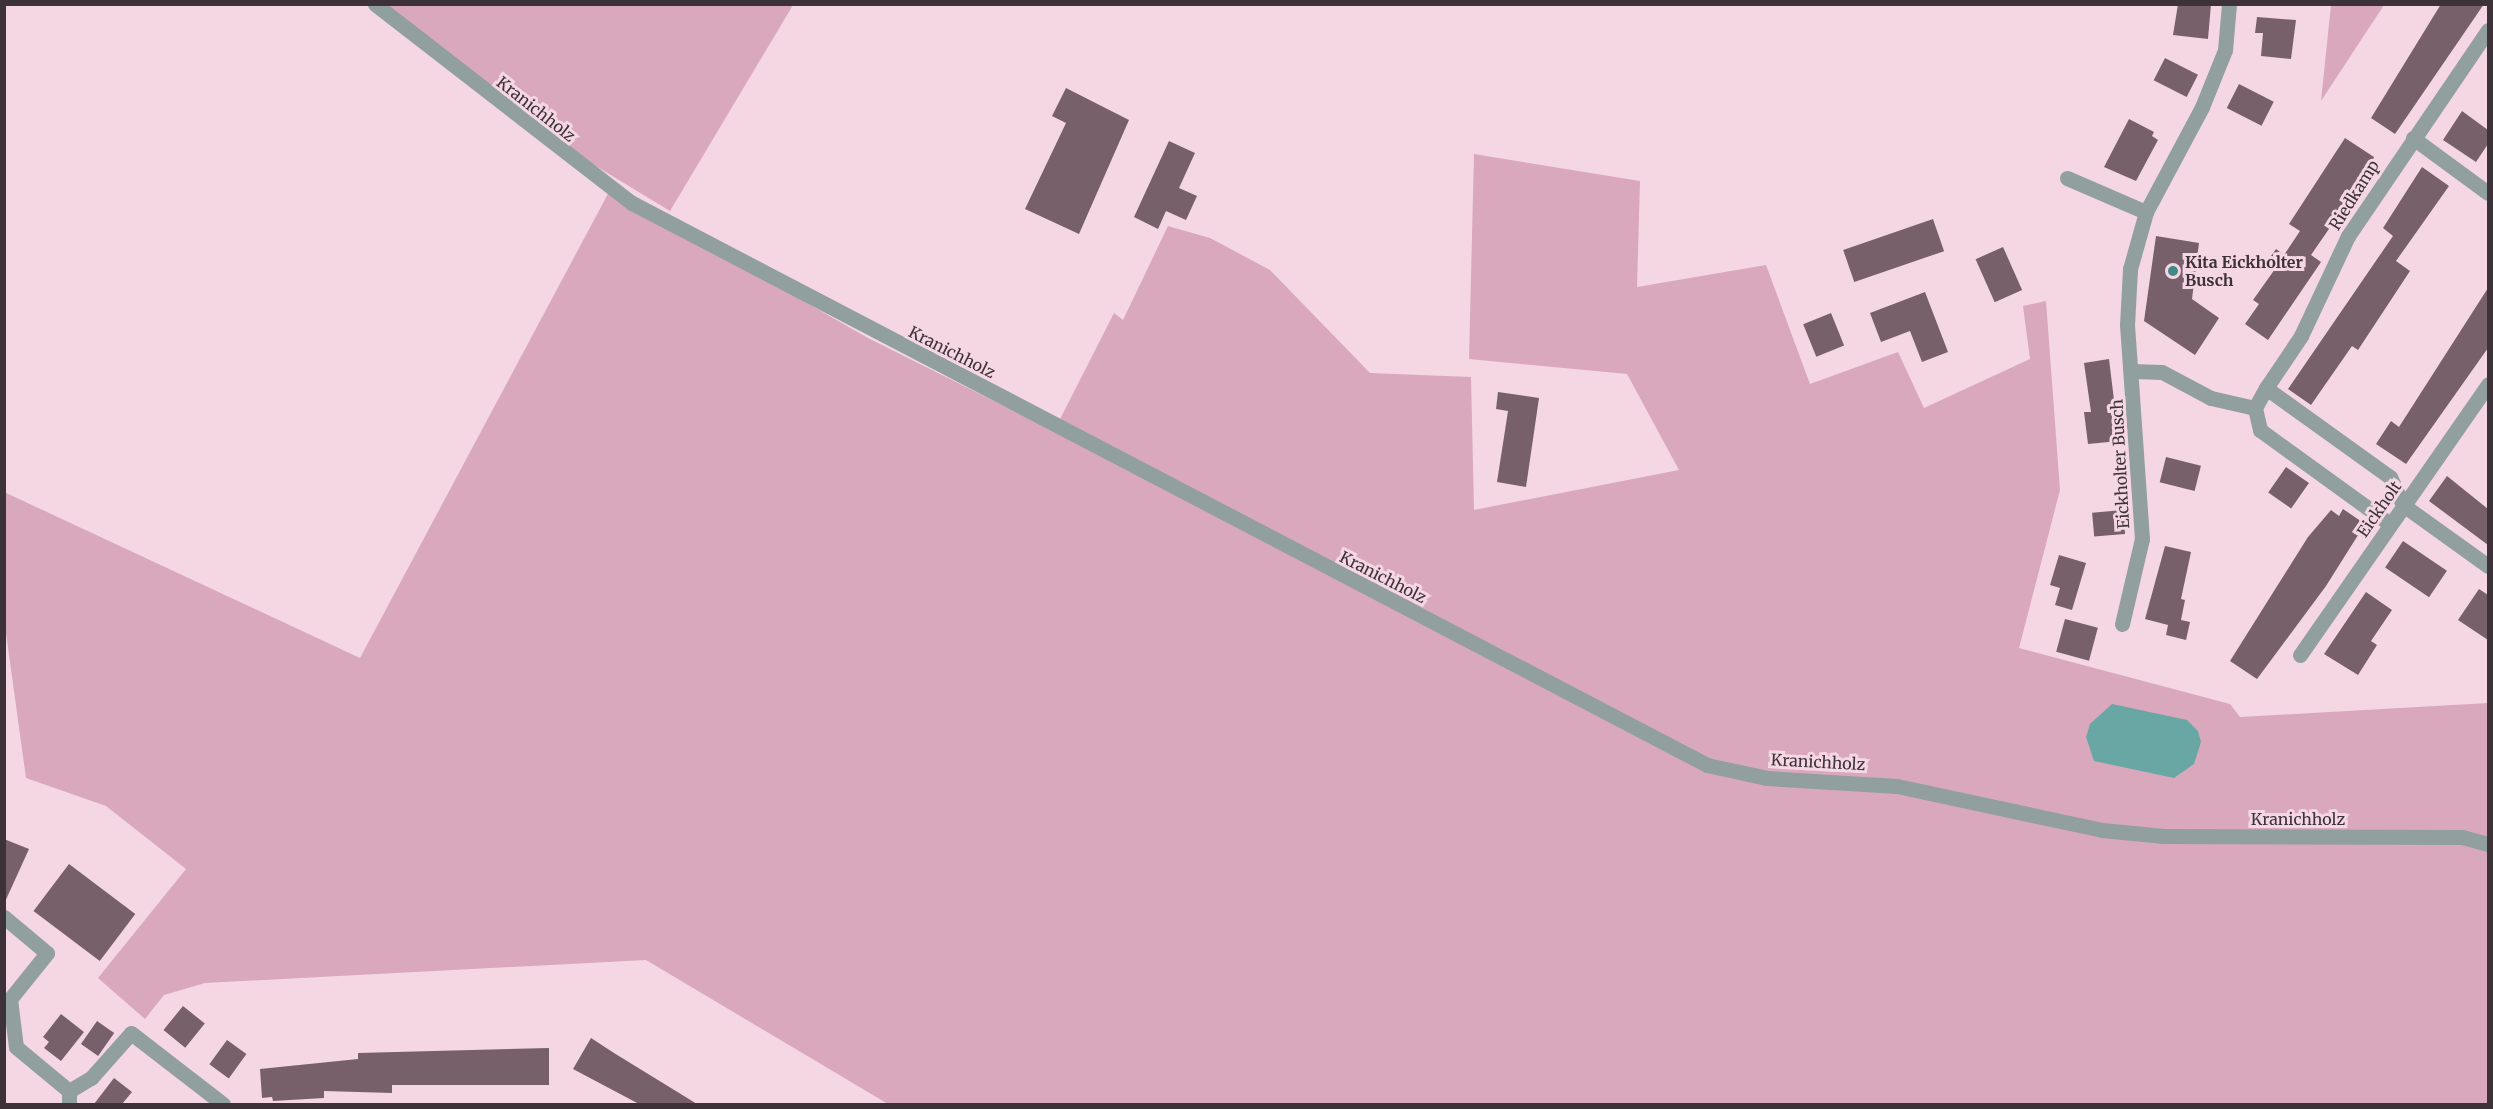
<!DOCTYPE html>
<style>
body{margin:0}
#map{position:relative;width:2493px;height:1109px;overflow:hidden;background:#f4d7e3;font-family:Merriweather,serif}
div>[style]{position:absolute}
.green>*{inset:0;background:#d9a8bd}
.water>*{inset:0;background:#69a7a4}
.building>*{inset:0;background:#78606a;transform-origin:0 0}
.minor>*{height:15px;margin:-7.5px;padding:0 7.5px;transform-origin:7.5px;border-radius:7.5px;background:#919f9e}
.dots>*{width:16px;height:16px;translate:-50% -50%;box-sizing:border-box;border:3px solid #f4d7e3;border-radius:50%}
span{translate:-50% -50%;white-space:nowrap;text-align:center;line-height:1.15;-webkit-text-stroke:6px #f4d7e3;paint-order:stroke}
.street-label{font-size:16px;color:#3d3237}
.poi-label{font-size:16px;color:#3d3237;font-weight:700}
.left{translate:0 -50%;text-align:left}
.frame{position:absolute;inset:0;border:6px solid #3d3237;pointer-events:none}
</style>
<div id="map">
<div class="green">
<div style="clip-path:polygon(381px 5px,793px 5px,670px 211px,548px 137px)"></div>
<div style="clip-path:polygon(2331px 5px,2384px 5px,2321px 101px)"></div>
<div style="clip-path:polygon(1474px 154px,1640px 181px,1637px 287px,1766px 265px,1810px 384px,1898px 352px,1924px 408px,2030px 359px,2023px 306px,2046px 301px,2060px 490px,2019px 648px,2230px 704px,2240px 717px,2488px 703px,2488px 1104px,888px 1104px,646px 960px,205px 983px,164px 995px,145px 1019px,98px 978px,186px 869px,106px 806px,26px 778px,5px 626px,4px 492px,360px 658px,610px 190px,868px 338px,1054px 431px,1114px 313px,1123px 320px,1168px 226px,1210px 238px,1270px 270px,1370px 373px,1471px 377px,1474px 510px,1679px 470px,1627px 374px,1469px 359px)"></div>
</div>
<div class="water">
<div style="clip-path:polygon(2112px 704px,2187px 720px,2198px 731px,2201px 742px,2194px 764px,2174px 778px,2094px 761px,2086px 737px,2090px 724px)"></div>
</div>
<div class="building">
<div style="clip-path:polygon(2178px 4px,2211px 4px,2208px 39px,2173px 35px)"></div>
<div style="clip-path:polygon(2441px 4px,2484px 4px,2395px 134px,2371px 118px)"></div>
<div style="clip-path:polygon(2257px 17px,2296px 20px,2291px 59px,2261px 56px,2263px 33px,2255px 33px)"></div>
<div style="left:2165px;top:58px;width:37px;height:25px;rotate:27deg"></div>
<div style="left:2239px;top:84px;width:39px;height:27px;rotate:27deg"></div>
<div style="clip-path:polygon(1066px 88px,1129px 120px,1079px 234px,1025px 209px,1066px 123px,1052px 116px)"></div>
<div style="clip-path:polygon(2462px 111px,2488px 130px,2488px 144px,2476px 162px,2443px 140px)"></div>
<div style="clip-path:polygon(2129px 119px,2154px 132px,2152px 136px,2158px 140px,2136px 181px,2104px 167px)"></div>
<div style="clip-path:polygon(2345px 138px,2374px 157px,2371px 168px,2311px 255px,2321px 262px,2268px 340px,2245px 324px,2259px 304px,2253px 300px,2275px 269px,2266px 263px,2276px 249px,2284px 255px,2300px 231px,2289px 224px)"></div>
<div style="clip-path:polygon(1169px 141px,1195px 153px,1179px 188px,1197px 196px,1186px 220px,1166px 211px,1158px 229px,1134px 217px)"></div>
<div style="clip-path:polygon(2422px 167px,2449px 186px,2396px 261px,2410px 271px,2358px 350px,2352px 346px,2311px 405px,2288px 389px,2393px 236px,2383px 228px)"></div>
<div style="left:1933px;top:219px;width:34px;height:95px;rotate:71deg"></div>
<div style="clip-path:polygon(2156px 236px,2199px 243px,2192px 299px,2219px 318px,2195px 355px,2144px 321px)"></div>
<div style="left:2003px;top:247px;width:47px;height:30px;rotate:66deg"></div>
<div style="clip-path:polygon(2488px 288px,2488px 348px,2406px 464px,2376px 444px,2391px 421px,2399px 427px)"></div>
<div style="clip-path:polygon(1925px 292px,1948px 352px,1922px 362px,1910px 331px,1881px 342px,1870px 313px)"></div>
<div style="left:1831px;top:313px;width:35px;height:30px;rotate:68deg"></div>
<div style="clip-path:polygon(2109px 359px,2119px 441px,2088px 444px,2084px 412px,2091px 412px,2084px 363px)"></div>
<div style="clip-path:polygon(1498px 392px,1539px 398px,1526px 487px,1497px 482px,1508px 411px,1496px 409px)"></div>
<div style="left:2166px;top:457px;width:36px;height:26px;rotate:14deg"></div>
<div style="left:2286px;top:467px;width:28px;height:31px;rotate:35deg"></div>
<div style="clip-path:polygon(2447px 476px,2488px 509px,2488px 545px,2429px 501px)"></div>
<div style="clip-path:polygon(2343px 509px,2365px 524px,2326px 586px,2257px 679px,2230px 661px,2308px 537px,2331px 510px,2339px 516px)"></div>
<div style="left:2123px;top:510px;width:24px;height:31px;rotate:85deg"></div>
<div style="left:2403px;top:541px;width:53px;height:32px;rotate:34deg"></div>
<div style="clip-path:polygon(2165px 546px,2191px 552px,2181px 599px,2185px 600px,2181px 620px,2190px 622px,2186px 640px,2166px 635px,2168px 625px,2145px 619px)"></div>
<div style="clip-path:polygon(2059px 555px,2086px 563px,2072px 610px,2055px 605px,2060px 588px,2050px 585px)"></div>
<div style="clip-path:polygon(2479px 589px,2488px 595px,2488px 640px,2458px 620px)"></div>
<div style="clip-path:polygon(2366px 592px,2392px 610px,2371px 641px,2377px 645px,2358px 675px,2324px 654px)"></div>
<div style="left:2065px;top:619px;width:34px;height:34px;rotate:15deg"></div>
<div style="clip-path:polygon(4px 839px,29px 849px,4px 904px)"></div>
<div style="left:69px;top:864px;width:83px;height:59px;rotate:37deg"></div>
<div style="left:183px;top:1006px;width:28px;height:31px;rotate:39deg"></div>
<div style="clip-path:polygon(61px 1014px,84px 1032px,61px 1061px,44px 1048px,49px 1042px,43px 1037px)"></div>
<div style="left:97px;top:1021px;width:21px;height:28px;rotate:35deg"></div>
<div style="clip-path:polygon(591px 1038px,614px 1053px,697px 1104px,639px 1104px,573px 1069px)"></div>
<div style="left:227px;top:1040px;width:24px;height:30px;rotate:36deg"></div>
<div style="clip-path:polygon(549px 1048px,549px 1085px,392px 1085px,392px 1093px,324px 1091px,324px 1098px,273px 1101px,272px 1097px,262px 1098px,260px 1069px,358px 1059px,358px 1053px)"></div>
<div style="clip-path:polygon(114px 1078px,132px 1092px,122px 1104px,94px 1104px)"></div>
</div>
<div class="minor">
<div style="left:375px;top:4px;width:325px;rotate:37.8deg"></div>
<div style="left:632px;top:203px;width:1213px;rotate:27.6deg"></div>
<div style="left:1707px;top:765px;width:61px;rotate:12.2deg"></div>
<div style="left:1767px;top:778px;width:130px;rotate:3.5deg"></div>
<div style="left:1897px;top:786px;width:210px;rotate:12.1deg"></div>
<div style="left:2102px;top:830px;width:62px;rotate:5.5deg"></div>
<div style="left:2164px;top:836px;width:298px;rotate:0.2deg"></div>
<div style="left:2462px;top:837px;width:27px;rotate:15deg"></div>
<div style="left:2488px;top:30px;width:249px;rotate:124.2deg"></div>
<div style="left:2348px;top:236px;width:110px;rotate:115.2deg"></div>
<div style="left:2301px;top:336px;width:63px;rotate:123.9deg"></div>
<div style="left:2266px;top:388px;width:153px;rotate:35.7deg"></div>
<div style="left:2390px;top:477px;width:31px;rotate:65deg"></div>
<div style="left:2403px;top:505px;width:105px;rotate:35.7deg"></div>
<div style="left:2413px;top:138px;width:93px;rotate:36.3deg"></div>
<div style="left:2067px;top:178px;width:86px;rotate:23.3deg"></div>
<div style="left:2132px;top:371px;width:30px;rotate:2deg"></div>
<div style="left:2162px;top:372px;width:55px;rotate:28deg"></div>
<div style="left:2211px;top:398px;width:45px;rotate:12.8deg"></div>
<div style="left:2266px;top:388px;width:23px;rotate:119deg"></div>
<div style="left:2255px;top:408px;width:23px;rotate:77deg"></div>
<div style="left:2260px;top:430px;width:160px;rotate:35.9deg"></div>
<div style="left:2122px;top:624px;width:87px;rotate:-76.8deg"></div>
<div style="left:2142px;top:539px;width:215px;rotate:-94deg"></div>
<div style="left:2127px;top:325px;width:56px;rotate:-86.9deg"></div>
<div style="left:2130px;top:269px;width:59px;rotate:-74.3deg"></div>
<div style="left:2146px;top:212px;width:119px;rotate:-61.9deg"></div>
<div style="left:2202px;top:107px;width:61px;rotate:-68deg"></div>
<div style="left:2225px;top:50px;width:46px;rotate:-85deg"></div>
<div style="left:2300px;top:655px;width:330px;rotate:-55.2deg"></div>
<div style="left:4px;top:917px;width:56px;rotate:39.9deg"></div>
<div style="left:47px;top:953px;width:59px;rotate:128.8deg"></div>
<div style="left:10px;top:999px;width:48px;rotate:82.9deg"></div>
<div style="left:16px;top:1047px;width:69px;rotate:39.7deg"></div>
<div style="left:69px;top:1091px;width:13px;rotate:90deg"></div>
<div style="left:69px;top:1091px;width:26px;rotate:-31deg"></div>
<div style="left:91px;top:1078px;width:60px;rotate:-48.4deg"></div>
<div style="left:131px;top:1033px;width:116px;rotate:37.7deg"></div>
</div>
<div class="dots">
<div style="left:2173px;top:271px;background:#418986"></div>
</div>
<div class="street-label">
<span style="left:536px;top:109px;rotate:38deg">Kranichholz</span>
<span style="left:2354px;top:195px;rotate:-58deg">Riedkamp</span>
<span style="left:952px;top:352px;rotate:27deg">Kranichholz</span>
<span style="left:2120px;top:464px;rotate:-93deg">Eickholter Busch</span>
<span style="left:2379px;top:509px;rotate:-55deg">Eickholt</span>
<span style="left:1383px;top:577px;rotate:27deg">Kranichholz</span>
<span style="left:1818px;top:762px;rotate:3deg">Kranichholz</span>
<span style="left:2298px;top:819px">Kranichholz</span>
</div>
<div class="poi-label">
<span class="left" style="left:2185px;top:271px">Kita Eickholter<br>Busch</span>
</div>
<div class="frame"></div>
</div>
